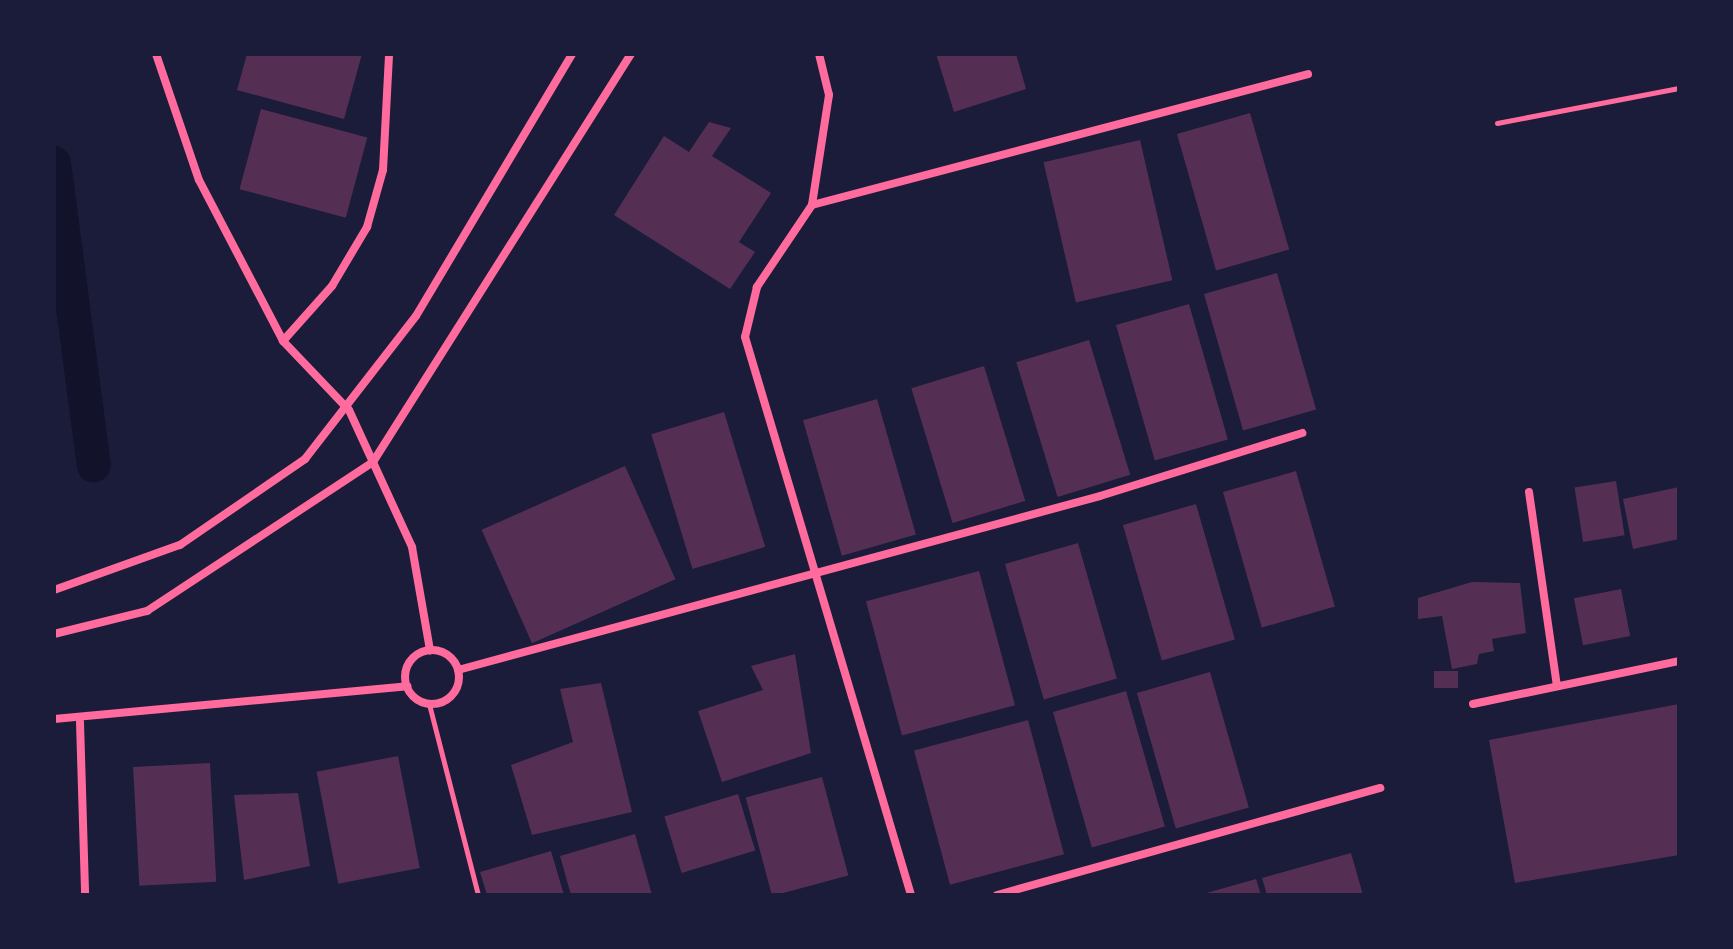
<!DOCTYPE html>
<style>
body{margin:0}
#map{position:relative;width:1733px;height:949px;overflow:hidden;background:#1b1b3a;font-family:Signika,sans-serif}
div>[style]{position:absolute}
.canal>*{height:34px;margin:-17px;padding:0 17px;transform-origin:17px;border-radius:17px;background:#12122b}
.building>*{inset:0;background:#542f53;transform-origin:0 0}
.path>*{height:5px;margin:-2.5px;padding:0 2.5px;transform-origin:2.5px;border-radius:2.5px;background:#ff6b9d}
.minor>*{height:8px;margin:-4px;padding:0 4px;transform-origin:4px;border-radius:4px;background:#ff6b9d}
.minor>.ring{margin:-4px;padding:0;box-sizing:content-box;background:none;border:8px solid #ff6b9d;border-radius:50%}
span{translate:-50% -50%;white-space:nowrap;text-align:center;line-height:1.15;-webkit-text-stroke:6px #1b1b3a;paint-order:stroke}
.frame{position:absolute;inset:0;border:56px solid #1b1b3a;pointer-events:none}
</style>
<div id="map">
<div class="canal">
<div style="left:54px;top:163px;width:305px;rotate:82.5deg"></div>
</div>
<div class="building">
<div style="clip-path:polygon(247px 54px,362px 54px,344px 119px,237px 90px)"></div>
<div style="clip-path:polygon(936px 54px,1016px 54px,1026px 89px,954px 112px)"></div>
<div style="left:261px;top:109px;width:110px;height:83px;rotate:15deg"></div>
<div style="left:1250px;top:113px;width:142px;height:76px;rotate:74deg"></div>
<div style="clip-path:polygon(709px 122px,731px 128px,712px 156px,771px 193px,739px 242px,755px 252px,730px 289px,614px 215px,664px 136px,689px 152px)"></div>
<div style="left:1140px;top:140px;width:144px;height:99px;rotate:77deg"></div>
<div style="left:1277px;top:273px;width:142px;height:76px;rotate:74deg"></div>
<div style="left:1189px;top:304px;width:141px;height:76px;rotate:74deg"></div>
<div style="left:1089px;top:340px;width:141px;height:76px;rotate:73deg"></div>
<div style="left:984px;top:366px;width:141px;height:76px;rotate:73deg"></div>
<div style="left:877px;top:399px;width:141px;height:77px;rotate:74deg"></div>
<div style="left:724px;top:412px;width:141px;height:76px;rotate:73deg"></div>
<div style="left:625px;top:466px;width:124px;height:157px;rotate:66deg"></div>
<div style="left:1296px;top:471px;width:141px;height:76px;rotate:74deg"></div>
<div style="left:1616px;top:481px;width:55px;height:42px;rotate:81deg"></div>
<div style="clip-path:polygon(1679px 487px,1679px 539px,1633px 549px,1623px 499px)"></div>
<div style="left:1196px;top:504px;width:141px;height:76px;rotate:74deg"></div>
<div style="left:1078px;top:543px;width:141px;height:76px;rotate:74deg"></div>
<div style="left:979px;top:571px;width:139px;height:117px;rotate:75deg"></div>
<div style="clip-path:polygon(1472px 582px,1520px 583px,1526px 633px,1492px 639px,1494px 651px,1479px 654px,1477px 664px,1452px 669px,1442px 616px,1418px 619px,1418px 598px)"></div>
<div style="left:1621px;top:589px;width:48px;height:48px;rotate:79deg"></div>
<div style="clip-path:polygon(795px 654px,811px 753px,722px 782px,698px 711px,763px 690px,751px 666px)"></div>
<div style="left:1458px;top:671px;width:17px;height:24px;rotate:90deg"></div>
<div style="left:1210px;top:672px;width:141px;height:76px;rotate:74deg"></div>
<div style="clip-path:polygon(601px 683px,632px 812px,532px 835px,511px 765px,573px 742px,560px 689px)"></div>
<div style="left:1126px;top:691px;width:141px;height:76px;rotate:74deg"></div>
<div style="clip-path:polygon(1679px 704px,1679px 855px,1515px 883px,1489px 740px)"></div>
<div style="left:1028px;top:720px;width:139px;height:118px;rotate:75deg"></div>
<div style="left:398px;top:756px;width:114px;height:83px;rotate:79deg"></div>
<div style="left:210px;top:763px;width:119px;height:77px;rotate:87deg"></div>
<div style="left:822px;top:777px;width:102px;height:79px;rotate:75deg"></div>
<div style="clip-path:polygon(298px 793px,310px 866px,244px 880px,234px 795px)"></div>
<div style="left:738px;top:794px;width:59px;height:77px;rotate:73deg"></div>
<div style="clip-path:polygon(635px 834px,652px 895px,571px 895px,560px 856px)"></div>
<div style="clip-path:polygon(551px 851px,564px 895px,487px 895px,480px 872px)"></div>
<div style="clip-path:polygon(1351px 853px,1363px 895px,1267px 895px,1262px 878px)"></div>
<div style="clip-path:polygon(1256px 879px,1261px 895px,1203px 895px,1203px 894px)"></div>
</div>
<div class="path">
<div style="left:1497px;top:123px;width:185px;rotate:-10.9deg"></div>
<div style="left:429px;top:704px;width:197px;rotate:75.6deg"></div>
</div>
<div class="minor">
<div style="left:156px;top:54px;width:133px;rotate:71.2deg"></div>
<div style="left:199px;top:180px;width:182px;rotate:62.4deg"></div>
<div style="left:283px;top:341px;width:95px;rotate:46.3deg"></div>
<div style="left:349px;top:410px;width:151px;rotate:65.3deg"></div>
<div style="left:412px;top:547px;width:105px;rotate:80.1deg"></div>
<div style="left:819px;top:54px;width:42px;rotate:76.3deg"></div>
<div style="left:829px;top:95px;width:111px;rotate:98.8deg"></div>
<div style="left:812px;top:205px;width:99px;rotate:123.9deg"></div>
<div style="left:757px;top:287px;width:51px;rotate:103.5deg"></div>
<div style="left:745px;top:337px;width:582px;rotate:73.43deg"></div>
<div style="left:812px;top:205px;width:513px;rotate:-14.79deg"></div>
<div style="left:283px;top:341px;width:74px;rotate:-48.3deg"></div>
<div style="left:332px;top:286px;width:69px;rotate:-59.3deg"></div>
<div style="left:367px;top:227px;width:59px;rotate:-74.3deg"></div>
<div style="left:383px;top:170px;width:116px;rotate:-87deg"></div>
<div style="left:1529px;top:492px;width:196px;rotate:81.8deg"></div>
<div style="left:54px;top:590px;width:134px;rotate:-19.7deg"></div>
<div style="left:180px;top:545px;width:152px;rotate:-34.5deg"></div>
<div style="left:305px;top:459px;width:181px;rotate:-52.2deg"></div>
<div style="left:416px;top:316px;width:305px;rotate:-59.2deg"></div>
<div style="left:54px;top:634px;width:96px;rotate:-13.9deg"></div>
<div style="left:147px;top:611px;width:271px;rotate:-33.4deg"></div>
<div style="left:373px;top:462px;width:483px;rotate:-57.7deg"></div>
<div class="ring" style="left:405px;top:650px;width:46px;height:46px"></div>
<div style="left:458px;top:670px;width:665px;rotate:-15.16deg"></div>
<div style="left:1100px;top:496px;width:212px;rotate:-17.3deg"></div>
<div style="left:1473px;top:704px;width:210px;rotate:-11.8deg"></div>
<div style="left:54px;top:719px;width:355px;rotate:-5.3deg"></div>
<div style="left:80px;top:722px;width:173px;rotate:88.3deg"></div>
<div style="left:997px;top:895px;width:398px;rotate:-15.6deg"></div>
</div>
<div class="frame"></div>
</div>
